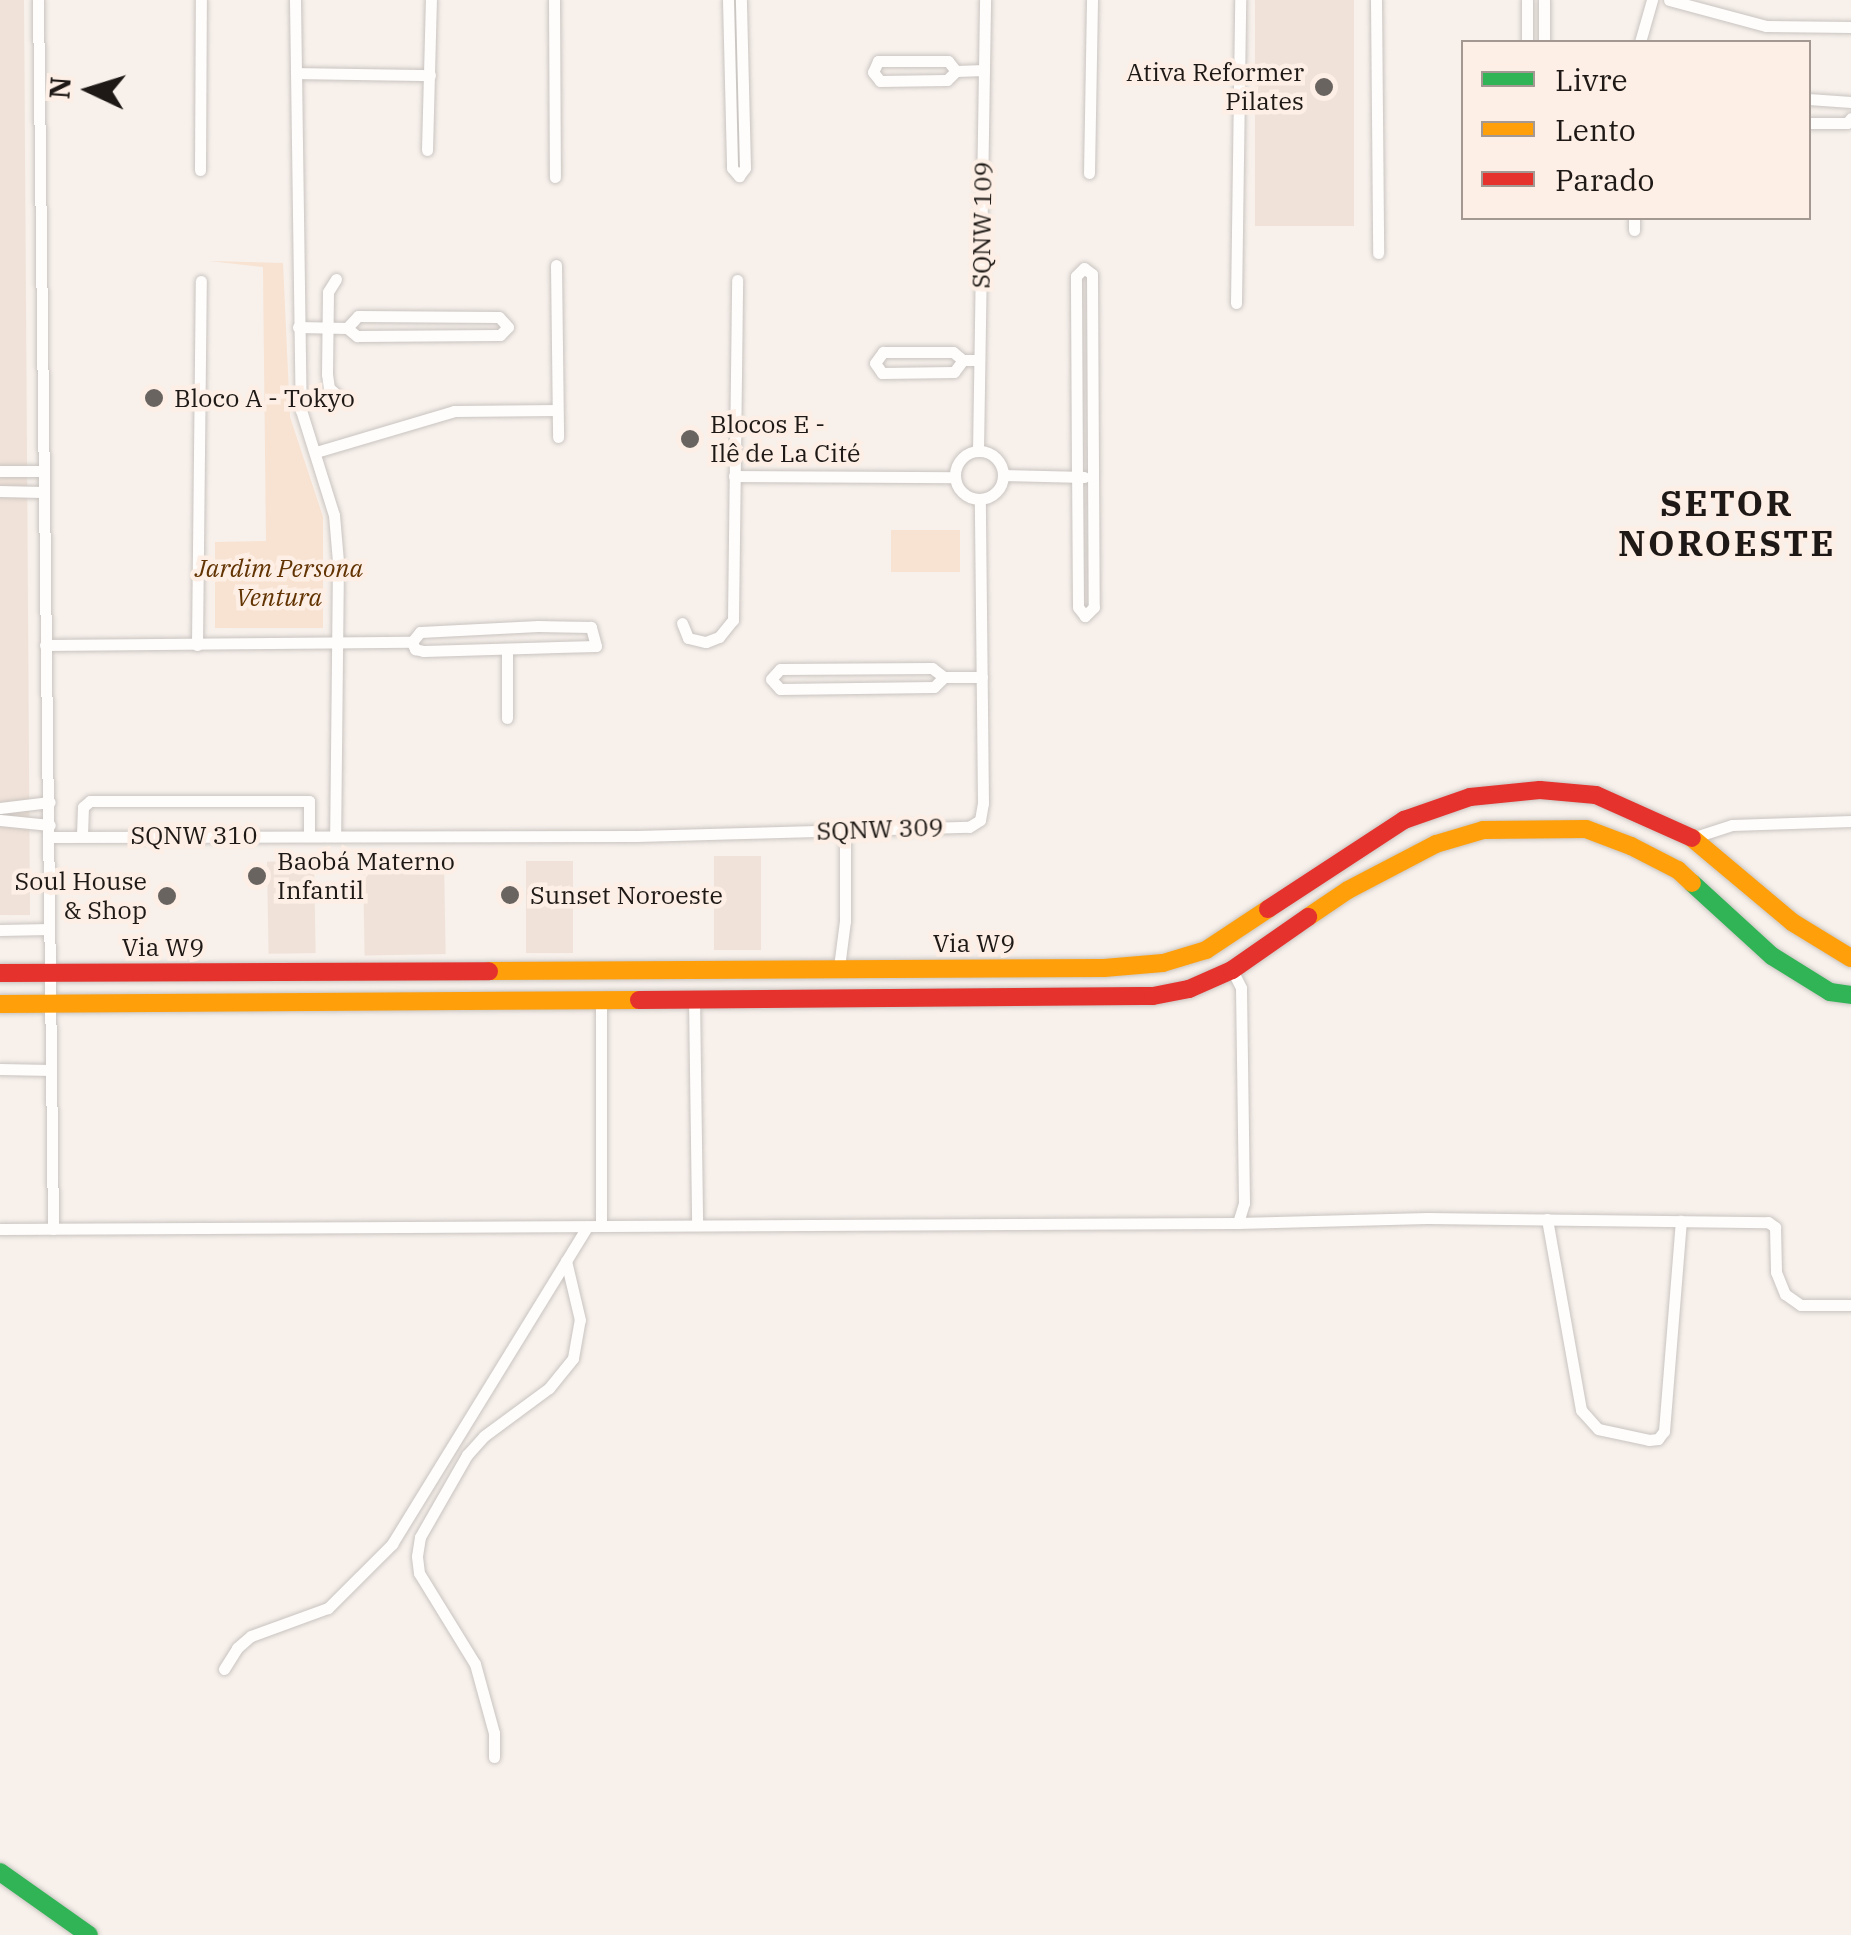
<!DOCTYPE html>
<meta charset="utf-8">
<style>
body{margin:0}
#map{position:relative;width:1851px;height:1935px;overflow:hidden;background:#f7f0eb;font-family:"IBM Plex Serif",serif}
div>[style]{position:absolute}
.built>*{inset:0;background:#f0e2d8;transform-origin:0 0}
.green>*{inset:0;background:#f8e2d1;transform-origin:0 0}
.roads{filter:drop-shadow(0 0 2px #c9c4c0) drop-shadow(0 0 2px #c9c4c0)}
.street>*{height:11px;margin:-5.5px;padding:0 5.5px;transform-origin:5.5px;border-radius:5.5px;background:#fefdfc}
.street>.ring{margin:-5.5px;padding:0;box-sizing:content-box;background:none;border:11px solid #fefdfc;border-radius:50%}
.fast>*{height:18px;margin:-9px;padding:0 9px;transform-origin:9px;border-radius:9px;background:#30b455}
.slow>*{height:18px;margin:-9px;padding:0 9px;transform-origin:9px;border-radius:9px;background:#ff9f0a}
.jam>*{height:18px;margin:-9px;padding:0 9px;transform-origin:9px;border-radius:9px;background:#e5322d}
.dots>*{width:28px;height:28px;translate:-50% -50%;box-sizing:border-box;border:5px solid #fdefe5;border-radius:50%}
span{translate:-50% -50%;white-space:nowrap;text-align:center;line-height:1.15;-webkit-text-stroke:9px #fdefe5;paint-order:stroke}
.poi-label{font-size:25px;color:#1e1916}
.right{translate:-100% -50%;text-align:right}
.left{translate:0 -50%;text-align:left}
.street-label{font-size:25px;color:#1e1916}
.park-label{font-size:25px;color:#623303;font-style:italic}
.district-label{font-size:35px;color:#1e1916;font-weight:700;letter-spacing:2.5px}
.legend{position:absolute;left:1461px;top:40px;width:350px;height:180px;box-sizing:border-box;background:#fdefe5;border:2px solid #a49992;margin:0;padding:12px 18px;list-style:none;font-size:30px;color:#1e1916}
.legend li{display:flex;align-items:center;gap:20px;height:50px}
.legend b{width:50px;border:2px solid #a49992}
.north{position:absolute;left:40px;top:40px;width:100px;height:100px;-webkit-text-stroke:8px #fdefe5;paint-order:stroke;rotate:274deg;font-size:28px;font-weight:700;line-height:40px;text-align:center;color:#1e1916}
.north::after{content:'';display:block;margin:auto;width:35px;height:45px;background:#1e1916;clip-path:polygon(50% 0,100% 100%,50% 72%,0 100%)}
</style>
<div id="map">
<div class="built">
<div style="clip-path:polygon(0 0,24px 0,30px 915px,0 915px)"></div>
<div style="left:1255px;top:0;width:99px;height:226px"></div>
<div style="left:714px;top:856px;width:47px;height:94px"></div>
<div style="left:314px;top:861px;width:92px;height:47px;rotate:89deg"></div>
<div style="left:444px;top:861px;width:93px;height:81px;rotate:89deg"></div>
<div style="left:526px;top:861px;width:47px;height:92px"></div>
</div>
<div class="green">
<div style="clip-path:polygon(210px 261px,283px 263px,290px 417px,323px 517px,323px 628px,215px 628px,215px 542px,266px 541px,263px 267px)"></div>
<div style="left:891px;top:530px;width:69px;height:42px"></div>
</div>
<div class="roads">
<div class="street">
<div style="left:38px;top:0;width:1229px;rotate:89.3deg"></div>
<div style="left:295px;top:0;width:410px;rotate:89.2deg"></div>
<div style="left:301px;top:410px;width:110px;rotate:72.6deg"></div>
<div style="left:334px;top:515px;width:47px;rotate:85.1deg"></div>
<div style="left:338px;top:562px;width:272px;rotate:90.6deg"></div>
<div style="left:554px;top:0;width:177px;rotate:89.7deg"></div>
<div style="left:728px;top:0;width:168px;rotate:88.6deg"></div>
<div style="left:732px;top:168px;width:11px;rotate:49deg"></div>
<div style="left:739px;top:176px;width:10px;rotate:-53deg"></div>
<div style="left:745px;top:168px;width:168px;rotate:-91.4deg"></div>
<div style="left:1376px;top:0;width:253px;rotate:89.5deg"></div>
<div style="left:1527px;top:0;width:42px;rotate:90deg"></div>
<div style="left:1544px;top:0;width:42px;rotate:90deg"></div>
<div style="left:1669px;top:0;width:100px;rotate:15deg"></div>
<div style="left:1766px;top:26px;width:85px;rotate:0.7deg"></div>
<div style="left:1640px;top:42px;width:44px;rotate:-74.1deg"></div>
<div style="left:956px;top:71px;width:13px;rotate:-129deg"></div>
<div style="left:948px;top:61px;width:70px;rotate:180deg"></div>
<div style="left:878px;top:61px;width:12px;rotate:114deg"></div>
<div style="left:873px;top:72px;width:11px;rotate:52deg"></div>
<div style="left:880px;top:81px;width:67px;rotate:-0.9deg"></div>
<div style="left:947px;top:80px;width:13px;rotate:-45deg"></div>
<div style="left:956px;top:71px;width:28px;rotate:-2deg"></div>
<div style="left:298px;top:73px;width:132px;rotate:0.9deg"></div>
<div style="left:1808px;top:99px;width:43px;rotate:4deg"></div>
<div style="left:1808px;top:123px;width:39px"></div>
<div style="left:1847px;top:123px;width:6px;rotate:-51deg"></div>
<div style="left:427px;top:150px;width:150px;rotate:-88.5deg"></div>
<div style="left:200px;top:170px;width:170px;rotate:-89.7deg"></div>
<div style="left:1089px;top:173px;width:173px;rotate:-89deg"></div>
<div style="left:1634px;top:230px;width:12px;rotate:-90deg"></div>
<div style="left:556px;top:265px;width:172px;rotate:89.3deg"></div>
<div style="left:1084px;top:268px;width:10px;rotate:37deg"></div>
<div style="left:1092px;top:274px;width:333px;rotate:89.7deg"></div>
<div style="left:1094px;top:607px;width:13px;rotate:135deg"></div>
<div style="left:1085px;top:616px;width:11px;rotate:-128deg"></div>
<div style="left:1078px;top:607px;width:129px;rotate:-90.4deg"></div>
<div style="left:1077px;top:478px;width:202px;rotate:-90.3deg"></div>
<div style="left:1076px;top:276px;width:11px;rotate:-45deg"></div>
<div style="left:336px;top:279px;width:15px;rotate:122deg"></div>
<div style="left:328px;top:292px;width:82px;rotate:90.7deg"></div>
<div style="left:327px;top:374px;width:14px;rotate:82deg"></div>
<div style="left:329px;top:388px;width:11px;rotate:41deg"></div>
<div style="left:1236px;top:303px;width:303px;rotate:-89.2deg"></div>
<div style="left:298px;top:327px;width:49px;rotate:1.2deg"></div>
<div style="left:347px;top:328px;width:13px;rotate:39deg"></div>
<div style="left:357px;top:336px;width:143px;rotate:-0.4deg"></div>
<div style="left:500px;top:335px;width:11px;rotate:-45deg"></div>
<div style="left:508px;top:327px;width:13px;rotate:-132deg"></div>
<div style="left:499px;top:317px;width:141px;rotate:-179.6deg"></div>
<div style="left:358px;top:316px;width:16px;rotate:133deg"></div>
<div style="left:963px;top:360px;width:15px;rotate:127deg"></div>
<div style="left:954px;top:372px;width:72px;rotate:179.2deg"></div>
<div style="left:882px;top:373px;width:12px;rotate:-125deg"></div>
<div style="left:875px;top:363px;width:14px;rotate:-54deg"></div>
<div style="left:883px;top:352px;width:70px"></div>
<div style="left:953px;top:352px;width:13px;rotate:39deg"></div>
<div style="left:963px;top:360px;width:16px"></div>
<div style="left:978px;top:451px;width:451px;rotate:-89.1deg"></div>
<div class="ring" style="left:955px;top:451px;width:37px;height:37px"></div>
<div style="left:316px;top:452px;width:144px;rotate:-16.5deg"></div>
<div style="left:454px;top:411px;width:103px;rotate:-0.6deg"></div>
<div style="left:0;top:471px;width:42px"></div>
<div style="left:1003px;top:475px;width:81px;rotate:1.4deg"></div>
<div style="left:734px;top:476px;width:221px;rotate:0.3deg"></div>
<div style="left:0;top:491px;width:42px;rotate:1.4deg"></div>
<div style="left:682px;top:623px;width:16px;rotate:68deg"></div>
<div style="left:688px;top:638px;width:18px;rotate:13deg"></div>
<div style="left:706px;top:642px;width:14px;rotate:-21deg"></div>
<div style="left:719px;top:637px;width:22px;rotate:-51deg"></div>
<div style="left:733px;top:620px;width:340px;rotate:-89.3deg"></div>
<div style="left:45px;top:645px;width:367px;rotate:-0.5deg"></div>
<div style="left:412px;top:642px;width:8px;rotate:67deg"></div>
<div style="left:415px;top:649px;width:9px;rotate:13deg"></div>
<div style="left:424px;top:651px;width:172px;rotate:-1.7deg"></div>
<div style="left:596px;top:646px;width:20px;rotate:-105deg"></div>
<div style="left:591px;top:627px;width:53px;rotate:-178.9deg"></div>
<div style="left:538px;top:626px;width:118px;rotate:177.1deg"></div>
<div style="left:420px;top:632px;width:13px;rotate:129deg"></div>
<div style="left:197px;top:645px;width:364px;rotate:-89.4deg"></div>
<div style="left:507px;top:651px;width:67px;rotate:90deg"></div>
<div style="left:944px;top:677px;width:14px;rotate:135deg"></div>
<div style="left:934px;top:687px;width:154px;rotate:179.3deg"></div>
<div style="left:780px;top:689px;width:13px;rotate:-132deg"></div>
<div style="left:771px;top:679px;width:13px;rotate:-48deg"></div>
<div style="left:780px;top:669px;width:152px;rotate:-0.4deg"></div>
<div style="left:932px;top:668px;width:15px;rotate:37deg"></div>
<div style="left:944px;top:677px;width:38px"></div>
<div style="left:0;top:808px;width:50px;rotate:-6.8deg"></div>
<div style="left:0;top:820px;width:50px;rotate:5.7deg"></div>
<div style="left:82px;top:835px;width:28px;rotate:-88deg"></div>
<div style="left:83px;top:807px;width:9px;rotate:-41deg"></div>
<div style="left:90px;top:801px;width:219px"></div>
<div style="left:309px;top:801px;width:33px;rotate:90deg"></div>
<div style="left:51px;top:837px;width:586px;rotate:-0.1deg"></div>
<div style="left:637px;top:836px;width:332px;rotate:-1.6deg"></div>
<div style="left:969px;top:827px;width:13px;rotate:-32deg"></div>
<div style="left:980px;top:820px;width:17px;rotate:-80deg"></div>
<div style="left:983px;top:803px;width:304px;rotate:-90.6deg"></div>
<div style="left:1692px;top:838px;width:42px;rotate:-18deg"></div>
<div style="left:1732px;top:825px;width:119px;rotate:-1.9deg"></div>
<div style="left:0;top:930px;width:49px;rotate:-1.2deg"></div>
<div style="left:839px;top:967px;width:46px;rotate:-82.6deg"></div>
<div style="left:845px;top:921px;width:90px;rotate:-90deg"></div>
<div style="left:1232px;top:970px;width:20px;rotate:63deg"></div>
<div style="left:1241px;top:988px;width:215px;rotate:89.2deg"></div>
<div style="left:1244px;top:1203px;width:21px;rotate:107deg"></div>
<div style="left:694px;top:998px;width:226px;rotate:89.2deg"></div>
<div style="left:601px;top:999px;width:227px;rotate:90deg"></div>
<div style="left:0;top:1069px;width:51px;rotate:1.1deg"></div>
<div style="left:1547px;top:1219px;width:194px;rotate:79.9deg"></div>
<div style="left:1581px;top:1410px;width:25px;rotate:48deg"></div>
<div style="left:1598px;top:1429px;width:52px;rotate:12.2deg"></div>
<div style="left:1649px;top:1440px;width:9px;rotate:-6deg"></div>
<div style="left:1658px;top:1439px;width:10px;rotate:-53deg"></div>
<div style="left:1664px;top:1431px;width:211px;rotate:-85.4deg"></div>
<div style="left:0;top:1229px;width:1238px;rotate:-0.28deg"></div>
<div style="left:1238px;top:1223px;width:189px;rotate:-1.5deg"></div>
<div style="left:1427px;top:1218px;width:341px;rotate:0.7deg"></div>
<div style="left:1768px;top:1222px;width:9px;rotate:36deg"></div>
<div style="left:1775px;top:1227px;width:45px;rotate:88.7deg"></div>
<div style="left:1776px;top:1272px;width:24px;rotate:68deg"></div>
<div style="left:1785px;top:1294px;width:19px;rotate:35deg"></div>
<div style="left:1801px;top:1305px;width:50px"></div>
<div style="left:224px;top:1669px;width:25px;rotate:-58deg"></div>
<div style="left:237px;top:1648px;width:18px;rotate:-41deg"></div>
<div style="left:251px;top:1636px;width:82px;rotate:-20deg"></div>
<div style="left:328px;top:1608px;width:91px;rotate:-45deg"></div>
<div style="left:392px;top:1544px;width:372px;rotate:-58.4deg"></div>
<div style="left:494px;top:1757px;width:24px;rotate:-90deg"></div>
<div style="left:494px;top:1733px;width:72px;rotate:-105.4deg"></div>
<div style="left:475px;top:1664px;width:107px;rotate:-121.6deg"></div>
<div style="left:419px;top:1573px;width:17px;rotate:-97deg"></div>
<div style="left:417px;top:1556px;width:19px;rotate:-81deg"></div>
<div style="left:420px;top:1537px;width:95px;rotate:-60.2deg"></div>
<div style="left:467px;top:1455px;width:25px;rotate:-48deg"></div>
<div style="left:484px;top:1436px;width:81px;rotate:-36.4deg"></div>
<div style="left:549px;top:1388px;width:38px;rotate:-51deg"></div>
<div style="left:573px;top:1358px;width:39px;rotate:-80deg"></div>
<div style="left:580px;top:1320px;width:61px;rotate:-103.3deg"></div>
</div>
<div class="fast">
<div style="left:1692px;top:883px;width:108px;rotate:42.4deg"></div>
<div style="left:1772px;top:956px;width:68px;rotate:31.8deg"></div>
<div style="left:1830px;top:992px;width:21px;rotate:8deg"></div>
<div style="left:0;top:1872px;width:109px;rotate:35.3deg"></div>
</div>
<div class="slow">
<div style="left:1692px;top:838px;width:131px;rotate:40deg"></div>
<div style="left:1792px;top:922px;width:69px;rotate:31.4deg"></div>
<div style="left:1308px;top:917px;width:48px;rotate:-34deg"></div>
<div style="left:1348px;top:890px;width:99px;rotate:-27.6deg"></div>
<div style="left:1436px;top:844px;width:49px;rotate:-16.6deg"></div>
<div style="left:1483px;top:830px;width:103px;rotate:-0.6deg"></div>
<div style="left:1586px;top:829px;width:48px;rotate:20.7deg"></div>
<div style="left:1631px;top:846px;width:53px;rotate:27.1deg"></div>
<div style="left:1678px;top:870px;width:19px;rotate:43deg"></div>
<div style="left:489px;top:971px;width:615px;rotate:-0.28deg"></div>
<div style="left:1104px;top:968px;width:59px;rotate:-4.8deg"></div>
<div style="left:1163px;top:963px;width:45px;rotate:-16.8deg"></div>
<div style="left:1206px;top:950px;width:74px;rotate:-33.5deg"></div>
<div style="left:0;top:1004px;width:639px;rotate:-0.36deg"></div>
</div>
<div class="jam">
<div style="left:1268px;top:909px;width:163px;rotate:-33.2deg"></div>
<div style="left:1404px;top:820px;width:70px;rotate:-19.2deg"></div>
<div style="left:1470px;top:797px;width:70px;rotate:-5.7deg"></div>
<div style="left:1540px;top:790px;width:56px;rotate:5.1deg"></div>
<div style="left:1596px;top:795px;width:105px;rotate:24.1deg"></div>
<div style="left:0;top:973px;width:489px;rotate:-0.2deg"></div>
<div style="left:639px;top:1000px;width:514px;rotate:-0.45deg"></div>
<div style="left:1153px;top:996px;width:37px;rotate:-11deg"></div>
<div style="left:1189px;top:989px;width:47px;rotate:-23.8deg"></div>
<div style="left:1232px;top:970px;width:93px;rotate:-34.9deg"></div>
</div>
</div>
<div class="dots">
<div style="left:1324px;top:87px;background:#6a6461"></div>
<div style="left:154px;top:398px;background:#6a6461"></div>
<div style="left:690px;top:439px;background:#6a6461"></div>
<div style="left:257px;top:876px;background:#6a6461"></div>
<div style="left:510px;top:895px;background:#6a6461"></div>
<div style="left:167px;top:896px;background:#6a6461"></div>
</div>
<div class="poi-label">
<span class="right" style="left:1304px;top:87px">Ativa Reformer<br>Pilates</span>
<span class="left" style="left:174px;top:398px">Bloco A - Tokyo</span>
<span class="left" style="left:710px;top:439px">Blocos E -<br>Ilê de La Cité</span>
<span class="left" style="left:277px;top:876px">Baobá Materno<br>Infantil</span>
<span class="right" style="left:147px;top:896px">Soul House<br>&amp; Shop</span>
<span class="left" style="left:530px;top:895px">Sunset Noroeste</span>
</div>
<div class="street-label">
<span style="left:982px;top:225px;rotate:-89deg">SQNW 109</span>
<span style="left:880px;top:829px;rotate:-2deg">SQNW 309</span>
<span style="left:194px;top:835px">SQNW 310</span>
<span style="left:974px;top:943px">Via W9</span>
<span style="left:163px;top:947px">Via W9</span>
</div>
<div class="park-label">
<span style="left:279px;top:583px">Jardim Persona<br>Ventura</span>
</div>
<div class="district-label">
<span style="left:1727px;top:523px">SETOR<br>NOROESTE</span>
</div>
<ul class="legend">
<li><b style="height:12px;background:#30b455"></b>Livre</li>
<li><b style="height:12px;background:#ff9f0a"></b>Lento</li>
<li><b style="height:12px;background:#e5322d"></b>Parado</li>
</ul>
<div class="north">N</div>
</div>
